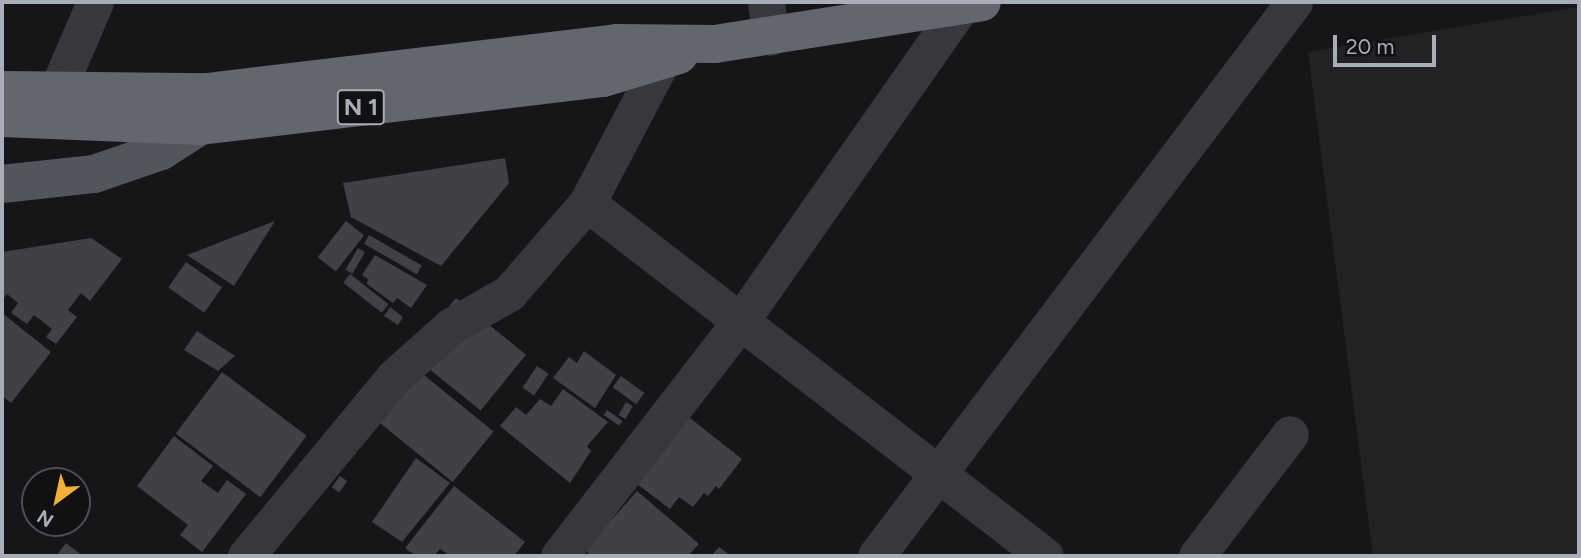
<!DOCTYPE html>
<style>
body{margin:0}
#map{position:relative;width:1581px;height:558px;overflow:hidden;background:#161618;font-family:Figtree,sans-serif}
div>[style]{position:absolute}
.built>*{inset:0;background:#222225}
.building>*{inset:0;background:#404145;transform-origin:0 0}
.minor>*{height:37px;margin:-18.5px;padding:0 18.5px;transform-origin:18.5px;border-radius:18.5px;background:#37383d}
.major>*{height:38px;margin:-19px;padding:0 19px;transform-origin:19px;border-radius:19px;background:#53555c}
.highway>*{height:38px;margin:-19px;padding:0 19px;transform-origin:19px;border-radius:19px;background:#63666e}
span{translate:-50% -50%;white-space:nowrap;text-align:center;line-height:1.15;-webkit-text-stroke:6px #111113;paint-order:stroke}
.shield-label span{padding:2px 5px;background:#111113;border:2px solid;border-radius:5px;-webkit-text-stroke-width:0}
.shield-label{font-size:24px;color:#a8adb8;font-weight:700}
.frame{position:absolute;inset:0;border:4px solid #a8adb8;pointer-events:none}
.north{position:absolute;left:21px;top:467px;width:70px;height:70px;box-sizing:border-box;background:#111113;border:2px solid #4d4f55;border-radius:50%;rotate:213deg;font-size:19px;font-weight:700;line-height:28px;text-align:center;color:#a8adb8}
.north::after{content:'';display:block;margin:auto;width:24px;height:32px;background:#f2b134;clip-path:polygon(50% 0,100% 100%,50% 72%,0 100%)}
.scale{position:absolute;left:1333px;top:35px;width:103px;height:32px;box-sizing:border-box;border:4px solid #a8adb8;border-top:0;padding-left:9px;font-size:21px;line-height:24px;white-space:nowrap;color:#a8adb8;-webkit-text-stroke:5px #111113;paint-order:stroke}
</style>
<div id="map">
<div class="built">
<div style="clip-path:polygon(1579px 7px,1579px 556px,1373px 556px,1308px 52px)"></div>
</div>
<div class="building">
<div style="clip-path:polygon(505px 158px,509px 183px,441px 266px,351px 217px,343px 183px)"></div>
<div style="clip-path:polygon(275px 221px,234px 286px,187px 255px)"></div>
<div style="left:346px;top:221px;width:23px;height:46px;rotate:38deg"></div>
<div style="left:369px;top:235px;width:61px;height:10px;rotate:30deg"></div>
<div style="clip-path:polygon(91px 238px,122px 259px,90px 301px,81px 293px,68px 310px,77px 317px,56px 344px,46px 337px,52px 329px,34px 315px,27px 324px,11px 313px,18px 303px,7px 294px,2px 301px,2px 252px)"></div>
<div style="left:358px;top:248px;width:8px;height:25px;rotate:30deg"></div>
<div style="clip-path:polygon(375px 255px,427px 285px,411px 308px,397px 298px,393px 303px,367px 284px,368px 279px,362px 275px)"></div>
<div style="left:186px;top:262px;width:44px;height:31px;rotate:35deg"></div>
<div style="left:350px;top:274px;width:49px;height:11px;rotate:38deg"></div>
<div style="left:456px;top:298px;width:90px;height:72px;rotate:39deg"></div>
<div style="clip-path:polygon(390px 307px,403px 317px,398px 325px,384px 316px)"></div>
<div style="clip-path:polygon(2px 313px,51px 352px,11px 403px,2px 396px)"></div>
<div style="clip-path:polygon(197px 331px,235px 356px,218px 371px,184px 350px)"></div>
<div style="clip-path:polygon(584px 351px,616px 375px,595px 408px,553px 378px,569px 357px,577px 363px)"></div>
<div style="left:537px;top:366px;width:14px;height:26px;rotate:34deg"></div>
<div style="left:419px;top:371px;width:96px;height:65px;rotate:39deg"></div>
<div style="left:222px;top:372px;width:106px;height:77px;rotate:37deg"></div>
<div style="left:621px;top:376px;width:29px;height:14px;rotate:36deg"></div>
<div style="clip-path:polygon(563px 389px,608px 422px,587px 446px,591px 451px,570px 483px,500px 426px,516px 407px,526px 415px,540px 399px,551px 406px)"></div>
<div style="left:626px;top:402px;width:8px;height:15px;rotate:30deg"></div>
<div style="left:607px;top:410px;width:19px;height:6px;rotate:35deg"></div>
<div style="clip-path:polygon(681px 411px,742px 459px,719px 489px,716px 486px,708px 496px,704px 493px,693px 507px,679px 497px,670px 509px,629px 478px)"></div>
<div style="clip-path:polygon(174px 436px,213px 466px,201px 481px,218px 493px,227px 480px,246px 494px,202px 552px,180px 535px,188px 525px,137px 486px)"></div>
<div style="clip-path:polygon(416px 458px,450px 483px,402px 542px,372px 522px)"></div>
<div style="left:340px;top:476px;width:9px;height:14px;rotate:36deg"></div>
<div style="clip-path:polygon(454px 486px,525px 542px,514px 556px,450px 556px,440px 549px,434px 556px,416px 556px,405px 548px)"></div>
<div style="clip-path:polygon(637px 491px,699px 544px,688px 556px,591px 556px,585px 550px)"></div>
<div style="clip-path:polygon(66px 543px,83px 556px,56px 556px)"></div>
<div style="clip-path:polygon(719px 547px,731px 556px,711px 556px)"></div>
</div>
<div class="minor">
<div style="left:766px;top:2px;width:35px;rotate:83deg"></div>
<div style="left:56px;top:93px;width:99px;rotate:-66.8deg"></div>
<div style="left:587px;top:203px;width:578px;rotate:37.62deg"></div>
<div style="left:246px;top:556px;width:231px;rotate:-50.4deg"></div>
<div style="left:393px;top:378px;width:78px;rotate:-41.9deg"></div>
<div style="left:451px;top:326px;width:67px;rotate:-29.6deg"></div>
<div style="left:509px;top:293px;width:119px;rotate:-49.1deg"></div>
<div style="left:587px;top:203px;width:178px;rotate:-62.3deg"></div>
<div style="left:559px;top:556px;width:299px;rotate:-52.3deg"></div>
<div style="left:742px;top:319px;width:383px;rotate:-55deg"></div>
<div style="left:876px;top:556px;width:694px;rotate:-52.96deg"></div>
<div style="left:1197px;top:556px;width:153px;rotate:-52.7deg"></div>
</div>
<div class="major">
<div style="left:2px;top:184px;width:93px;rotate:-6.2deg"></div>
<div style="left:94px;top:174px;width:71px;rotate:-18.9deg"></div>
<div style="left:161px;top:151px;width:46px;rotate:-32.7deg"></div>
</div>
<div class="highway">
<div style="left:2px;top:90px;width:205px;rotate:0.6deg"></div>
<div style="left:207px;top:92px;width:413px;rotate:-6.8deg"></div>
<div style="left:617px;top:43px;width:98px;rotate:0.6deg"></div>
<div style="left:715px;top:44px;width:270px;rotate:-8.9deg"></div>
<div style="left:2px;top:118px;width:198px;rotate:2.3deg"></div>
<div style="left:200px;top:126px;width:406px;rotate:-6.8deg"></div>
<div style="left:603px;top:78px;width:79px;rotate:-16.8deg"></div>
</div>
<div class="shield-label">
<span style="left:361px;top:107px">N 1</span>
</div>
<div class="frame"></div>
<div class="north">N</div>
<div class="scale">20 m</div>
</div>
